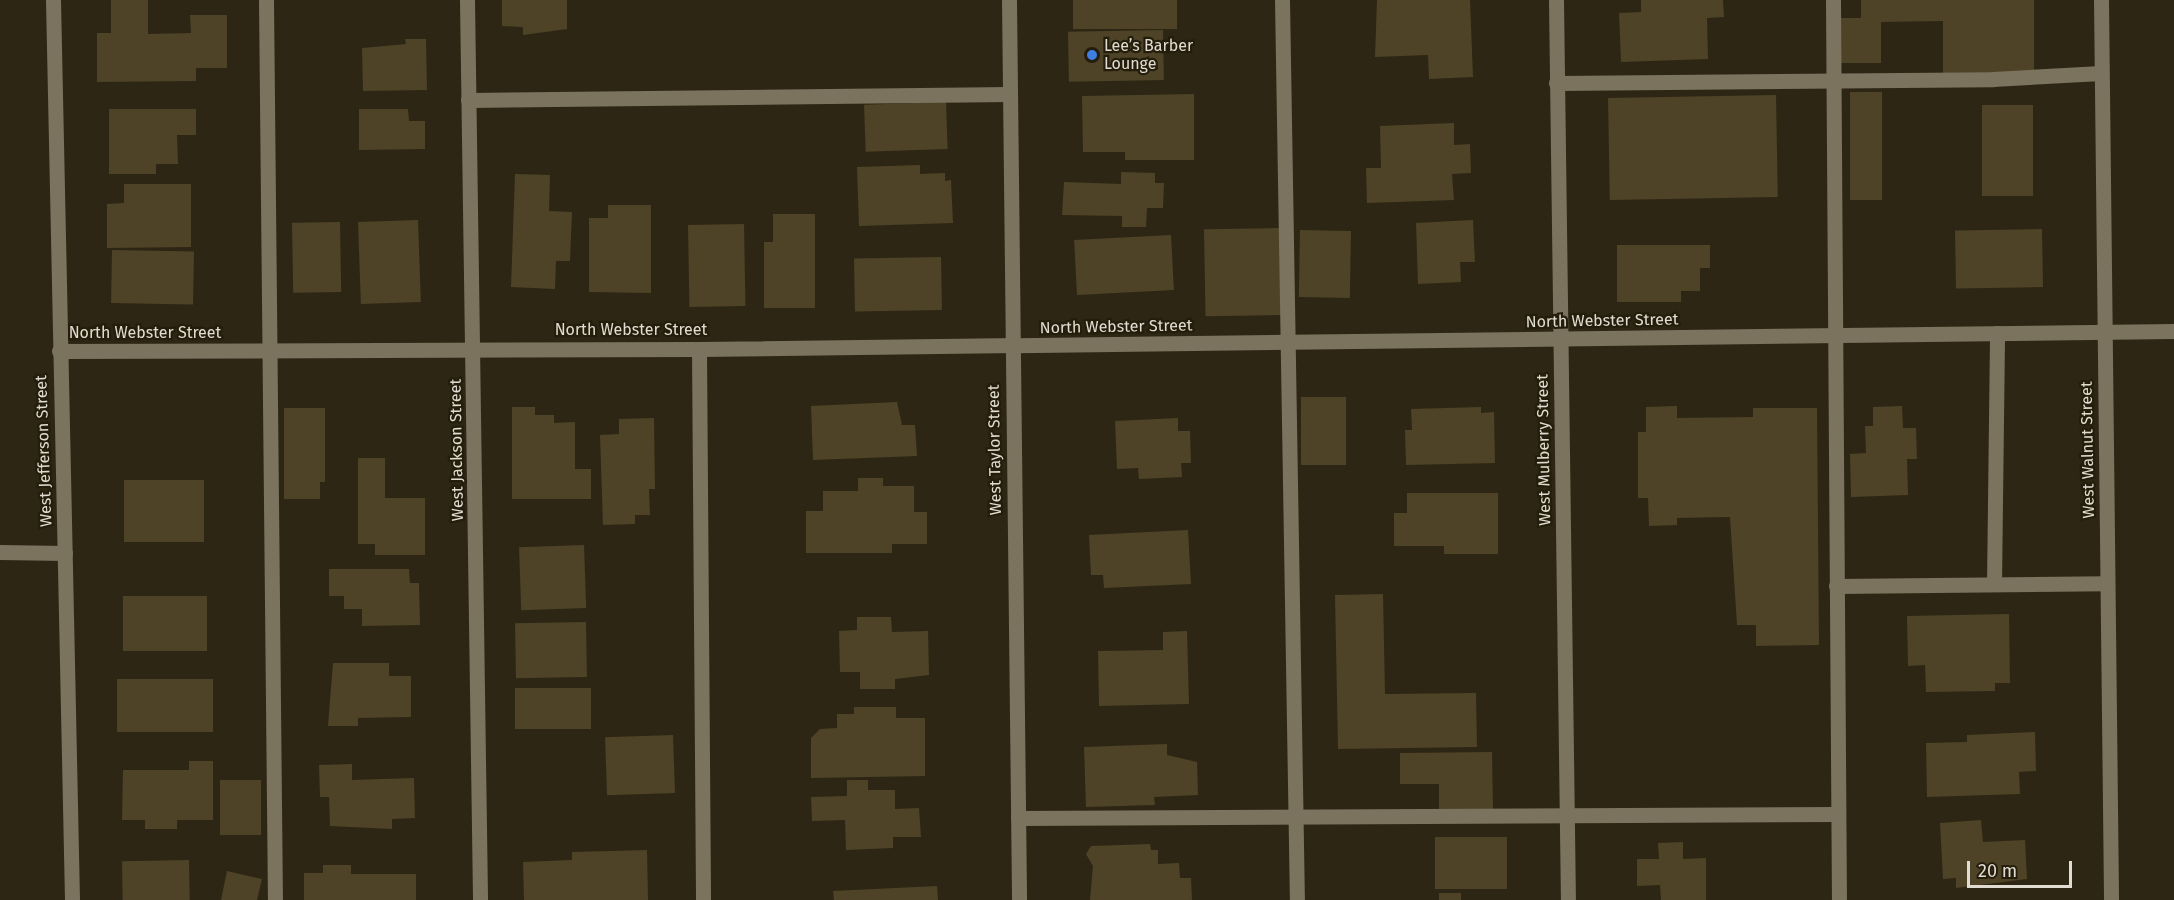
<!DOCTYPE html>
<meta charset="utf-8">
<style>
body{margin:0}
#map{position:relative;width:2174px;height:900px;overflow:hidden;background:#2e2614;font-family:"Fira Sans",sans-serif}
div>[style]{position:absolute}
.building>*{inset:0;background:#4e4327;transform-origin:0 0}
.lane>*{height:15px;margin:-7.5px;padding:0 7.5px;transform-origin:7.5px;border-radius:7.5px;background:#7b735e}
.street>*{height:15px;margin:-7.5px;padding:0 7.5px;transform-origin:7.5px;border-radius:7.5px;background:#7b735e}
.secondary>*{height:15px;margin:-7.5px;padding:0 7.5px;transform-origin:7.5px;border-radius:7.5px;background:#7b735e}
.dots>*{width:16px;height:16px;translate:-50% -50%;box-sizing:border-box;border:3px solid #241d0b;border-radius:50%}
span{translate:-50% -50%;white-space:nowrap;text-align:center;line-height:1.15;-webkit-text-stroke:4.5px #241d0b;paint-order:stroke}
.poi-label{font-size:16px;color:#e1dcd1}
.left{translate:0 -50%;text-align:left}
.street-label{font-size:16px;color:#e1dcd1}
.scale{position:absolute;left:1967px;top:861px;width:105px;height:27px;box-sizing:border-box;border:3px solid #e1dcd1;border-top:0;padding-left:8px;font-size:18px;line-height:21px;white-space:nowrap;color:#e1dcd1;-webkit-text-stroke:4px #241d0b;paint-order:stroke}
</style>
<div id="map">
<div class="building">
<div style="clip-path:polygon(111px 0,148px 0,148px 34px,191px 33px,190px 15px,227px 15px,227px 68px,196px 68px,196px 81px,97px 82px,97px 33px,111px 33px)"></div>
<div style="clip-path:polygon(502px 0,567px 0,567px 29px,523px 35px,523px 27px,502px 26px)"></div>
<div style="left:1073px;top:0;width:104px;height:29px"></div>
<div style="clip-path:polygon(1377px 0,1470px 0,1473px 77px,1429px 79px,1428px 55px,1375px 57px)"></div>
<div style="clip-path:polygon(1641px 0,1723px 0,1724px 17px,1707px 18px,1708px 59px,1621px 62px,1619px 13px,1641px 12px)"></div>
<div style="clip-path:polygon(1861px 0,2034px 0,2034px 73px,1943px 73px,1943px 21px,1881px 22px,1881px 63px,1838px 63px,1838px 18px,1861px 18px)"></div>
<div style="left:1163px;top:30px;width:50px;height:95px;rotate:89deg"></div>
<div style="clip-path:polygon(405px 39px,426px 39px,427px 90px,363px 91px,362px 48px,406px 44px)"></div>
<div style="left:1850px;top:92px;width:32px;height:108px"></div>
<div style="clip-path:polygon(1194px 94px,1194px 160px,1125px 160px,1125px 152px,1083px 152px,1082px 96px)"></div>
<div style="left:1776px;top:95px;width:102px;height:168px;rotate:89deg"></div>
<div style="left:946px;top:102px;width:47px;height:82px;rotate:88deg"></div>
<div style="left:2033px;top:105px;width:91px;height:51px;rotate:90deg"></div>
<div style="clip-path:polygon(109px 109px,196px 109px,196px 135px,177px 135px,178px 164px,156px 164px,156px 174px,109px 174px)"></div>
<div style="clip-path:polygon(359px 109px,408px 109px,409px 121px,425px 121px,425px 149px,359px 150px)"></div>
<div style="clip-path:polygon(1454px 123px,1454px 145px,1470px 144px,1471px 173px,1452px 174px,1454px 200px,1367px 203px,1366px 168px,1381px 168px,1380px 126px)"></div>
<div style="clip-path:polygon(920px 165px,920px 174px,945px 173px,945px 181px,951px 180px,953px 223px,859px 226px,857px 167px)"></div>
<div style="clip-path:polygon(1121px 172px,1155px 173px,1155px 183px,1164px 183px,1163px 208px,1147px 208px,1146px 227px,1122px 227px,1122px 216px,1062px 215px,1064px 182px,1121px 184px)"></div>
<div style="clip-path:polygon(515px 174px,550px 175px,549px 211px,572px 212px,570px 261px,556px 261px,555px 289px,511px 287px)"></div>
<div style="clip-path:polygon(124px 184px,191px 184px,191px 247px,107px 248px,107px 204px,124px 203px)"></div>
<div style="clip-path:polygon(608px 205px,651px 205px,651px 293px,589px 292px,589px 218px,608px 218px)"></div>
<div style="clip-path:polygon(773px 214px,815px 214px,815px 308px,764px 308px,764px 242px,773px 242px)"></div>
<div style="left:418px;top:220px;width:82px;height:60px;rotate:88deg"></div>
<div style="clip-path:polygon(1473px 220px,1475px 262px,1460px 262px,1461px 282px,1418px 284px,1416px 223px)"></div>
<div style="left:340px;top:222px;width:70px;height:48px;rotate:89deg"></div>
<div style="left:744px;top:224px;width:82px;height:56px;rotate:89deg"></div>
<div style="left:1280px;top:228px;width:87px;height:76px;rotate:89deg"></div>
<div style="left:2042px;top:229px;width:58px;height:87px;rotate:89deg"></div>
<div style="left:1300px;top:230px;width:51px;height:67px;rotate:1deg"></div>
<div style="left:1171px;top:235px;width:55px;height:97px;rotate:87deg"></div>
<div style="clip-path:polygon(1617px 245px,1710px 245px,1710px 268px,1700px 268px,1700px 291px,1681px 291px,1681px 302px,1617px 302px)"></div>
<div style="left:112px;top:250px;width:82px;height:53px;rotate:1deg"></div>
<div style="left:941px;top:257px;width:53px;height:87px;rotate:89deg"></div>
<div style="left:1346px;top:397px;width:68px;height:45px;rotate:90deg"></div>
<div style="clip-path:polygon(897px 402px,902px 425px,915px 425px,917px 456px,813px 460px,811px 406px)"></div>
<div style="clip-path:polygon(1677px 406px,1677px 418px,1753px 417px,1753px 408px,1817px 408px,1819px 645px,1756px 646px,1756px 625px,1737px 625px,1730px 517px,1677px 518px,1677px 525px,1649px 526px,1648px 498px,1638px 498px,1638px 432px,1646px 432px,1646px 407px)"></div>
<div style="clip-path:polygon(1902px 406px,1903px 428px,1916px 428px,1917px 459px,1907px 459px,1908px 495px,1851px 497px,1850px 454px,1866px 453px,1865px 426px,1873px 426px,1873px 407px)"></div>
<div style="clip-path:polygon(512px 407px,535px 407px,535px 415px,554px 415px,554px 423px,575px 422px,575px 469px,591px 469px,591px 499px,512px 499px)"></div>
<div style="clip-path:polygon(1481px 407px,1481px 413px,1494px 412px,1495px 463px,1406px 465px,1405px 430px,1412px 430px,1411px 409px)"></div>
<div style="clip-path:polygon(284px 408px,325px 408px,325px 482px,320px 482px,320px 499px,284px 499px)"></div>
<div style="clip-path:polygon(654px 418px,655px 489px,649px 489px,650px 515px,635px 515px,635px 524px,603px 525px,600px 435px,619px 434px,619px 419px)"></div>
<div style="clip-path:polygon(1178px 418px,1178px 431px,1190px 431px,1191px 463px,1181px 463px,1182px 477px,1139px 479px,1138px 468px,1117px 469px,1115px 421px)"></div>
<div style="clip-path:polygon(358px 458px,385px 458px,385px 498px,425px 498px,425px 555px,375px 555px,375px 544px,358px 544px)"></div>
<div style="clip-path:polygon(858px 478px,883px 478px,883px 486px,914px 486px,914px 512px,927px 512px,927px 544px,892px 544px,892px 553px,806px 553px,806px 511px,823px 511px,823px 491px,858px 491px)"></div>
<div style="left:204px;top:480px;width:62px;height:80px;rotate:90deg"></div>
<div style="clip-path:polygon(1407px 493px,1498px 493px,1498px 554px,1444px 554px,1444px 546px,1394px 546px,1394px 513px,1407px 513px)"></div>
<div style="clip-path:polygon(1188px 530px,1191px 584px,1104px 588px,1103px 575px,1091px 575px,1089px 535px)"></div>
<div style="left:584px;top:545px;width:63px;height:65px;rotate:88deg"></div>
<div style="clip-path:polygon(329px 569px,409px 569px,410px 583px,419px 583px,420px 625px,362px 626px,362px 609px,344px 609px,344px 596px,329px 596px)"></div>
<div style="clip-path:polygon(1383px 594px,1385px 694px,1476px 693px,1477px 747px,1338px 749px,1335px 595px)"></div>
<div style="left:123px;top:596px;width:84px;height:55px"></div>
<div style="clip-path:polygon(2009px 614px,2010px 683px,1995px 683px,1995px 691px,1926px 692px,1925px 665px,1908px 666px,1907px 616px)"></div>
<div style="clip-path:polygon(857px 617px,891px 617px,892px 632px,928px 631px,929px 675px,895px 679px,895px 689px,860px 689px,860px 672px,840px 672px,839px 631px,857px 630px)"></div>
<div style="left:586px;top:622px;width:55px;height:71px;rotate:89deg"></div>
<div style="clip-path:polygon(1187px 631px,1189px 704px,1099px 706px,1098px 651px,1163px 650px,1163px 632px)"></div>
<div style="clip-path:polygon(333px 663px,389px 663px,389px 676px,411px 676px,411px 717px,358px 718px,358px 726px,328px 726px)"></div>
<div style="left:213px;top:679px;width:53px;height:96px;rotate:90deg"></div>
<div style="left:591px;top:688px;width:41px;height:76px;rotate:90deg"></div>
<div style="clip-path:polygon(854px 707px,896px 707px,896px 718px,925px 718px,925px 776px,811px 778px,811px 738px,820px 729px,837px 728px,837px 714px,854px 714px)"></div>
<div style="clip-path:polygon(2035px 732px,2036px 771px,2019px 772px,2020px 794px,1927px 797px,1926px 743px,1967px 742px,1967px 735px)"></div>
<div style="left:673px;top:735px;width:58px;height:68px;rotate:88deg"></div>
<div style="clip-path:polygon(1167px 744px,1167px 755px,1197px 762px,1198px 795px,1154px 797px,1155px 805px,1086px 807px,1084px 747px)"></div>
<div style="clip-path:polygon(1492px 752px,1493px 809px,1439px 809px,1439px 784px,1400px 784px,1400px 753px)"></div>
<div style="clip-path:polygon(189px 761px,213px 761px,213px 820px,177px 820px,177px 829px,145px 829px,145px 820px,122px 820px,123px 770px,189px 770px)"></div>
<div style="clip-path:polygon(352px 764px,352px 780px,414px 778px,415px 818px,392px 819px,392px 829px,330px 826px,329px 797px,320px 797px,319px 765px)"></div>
<div style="left:220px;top:780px;width:41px;height:55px"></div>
<div style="clip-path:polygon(847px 780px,868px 780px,868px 790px,895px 790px,895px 809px,919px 808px,921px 837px,893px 837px,893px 848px,846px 850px,845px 820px,812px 821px,811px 797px,847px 796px)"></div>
<div style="clip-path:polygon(1981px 820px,1983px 842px,2025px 840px,2027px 879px,1956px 888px,1956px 878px,1943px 879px,1940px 823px)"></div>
<div style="left:1435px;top:837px;width:72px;height:52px"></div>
<div style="clip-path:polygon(1683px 842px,1683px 859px,1706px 858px,1706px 900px,1661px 900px,1660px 885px,1637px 886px,1637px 859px,1659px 859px,1658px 843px)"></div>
<div style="clip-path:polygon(1150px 844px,1151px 850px,1158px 850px,1158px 864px,1179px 863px,1180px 878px,1191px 878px,1192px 900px,1090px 900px,1093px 866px,1086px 854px,1091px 846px)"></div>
<div style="clip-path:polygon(647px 850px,648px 900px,524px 900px,523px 862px,572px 860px,572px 852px)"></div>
<div style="left:189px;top:860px;width:40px;height:67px;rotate:89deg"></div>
<div style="clip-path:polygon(323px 865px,351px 865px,351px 874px,416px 874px,416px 900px,304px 900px,304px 873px,323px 873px)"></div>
<div style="clip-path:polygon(227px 871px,262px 879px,257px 900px,221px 900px)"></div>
<div style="clip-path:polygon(937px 886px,938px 900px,834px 900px,833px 891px)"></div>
<div style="left:1439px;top:893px;width:22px;height:7px"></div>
</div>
<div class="lane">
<div style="left:266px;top:0;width:900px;rotate:89.43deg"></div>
<div style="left:1282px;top:0;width:900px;rotate:89.05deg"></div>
<div style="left:1833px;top:0;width:900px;rotate:89.62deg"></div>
<div style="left:1556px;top:83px;width:437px;rotate:-0.5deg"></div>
<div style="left:1993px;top:79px;width:108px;rotate:-3.2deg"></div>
<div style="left:468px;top:100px;width:542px;rotate:-0.63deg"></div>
<div style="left:699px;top:349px;width:551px;rotate:89.58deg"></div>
<div style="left:1994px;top:584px;width:251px;rotate:-89.3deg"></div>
<div style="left:1836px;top:586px;width:271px;rotate:-0.6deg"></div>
<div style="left:1018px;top:818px;width:819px;rotate:-0.28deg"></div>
</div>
<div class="street">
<div style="left:467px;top:0;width:900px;rotate:89.17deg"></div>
<div style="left:1009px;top:0;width:900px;rotate:89.36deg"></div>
<div style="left:1556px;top:0;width:900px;rotate:89.24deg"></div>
<div style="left:2101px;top:0;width:900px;rotate:89.36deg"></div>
<div style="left:59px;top:351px;width:640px;rotate:-0.18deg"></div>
<div style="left:699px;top:349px;width:1475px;rotate:-0.7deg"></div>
<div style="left:0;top:552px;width:65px;rotate:0.9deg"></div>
</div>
<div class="secondary">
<div style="left:53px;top:0;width:900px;rotate:88.79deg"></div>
</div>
<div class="dots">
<div style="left:1092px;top:55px;background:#3f7fe0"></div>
</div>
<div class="poi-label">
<span class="left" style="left:1104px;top:55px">Lee’s Barber<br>Lounge</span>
</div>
<div class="street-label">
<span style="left:1602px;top:321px;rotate:-1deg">North Webster Street</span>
<span style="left:1116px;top:327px;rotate:-1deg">North Webster Street</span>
<span style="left:631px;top:330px">North Webster Street</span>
<span style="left:145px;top:333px">North Webster Street</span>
<span style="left:457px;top:450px;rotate:-91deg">West Jackson Street</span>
<span style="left:995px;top:450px;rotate:-91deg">West Taylor Street</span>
<span style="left:1544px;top:450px;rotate:-91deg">West Mulberry Street</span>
<span style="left:2088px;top:450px;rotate:-91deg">West Walnut Street</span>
<span style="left:44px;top:451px;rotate:-92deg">West Jefferson Street</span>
</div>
<div class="scale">20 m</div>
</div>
